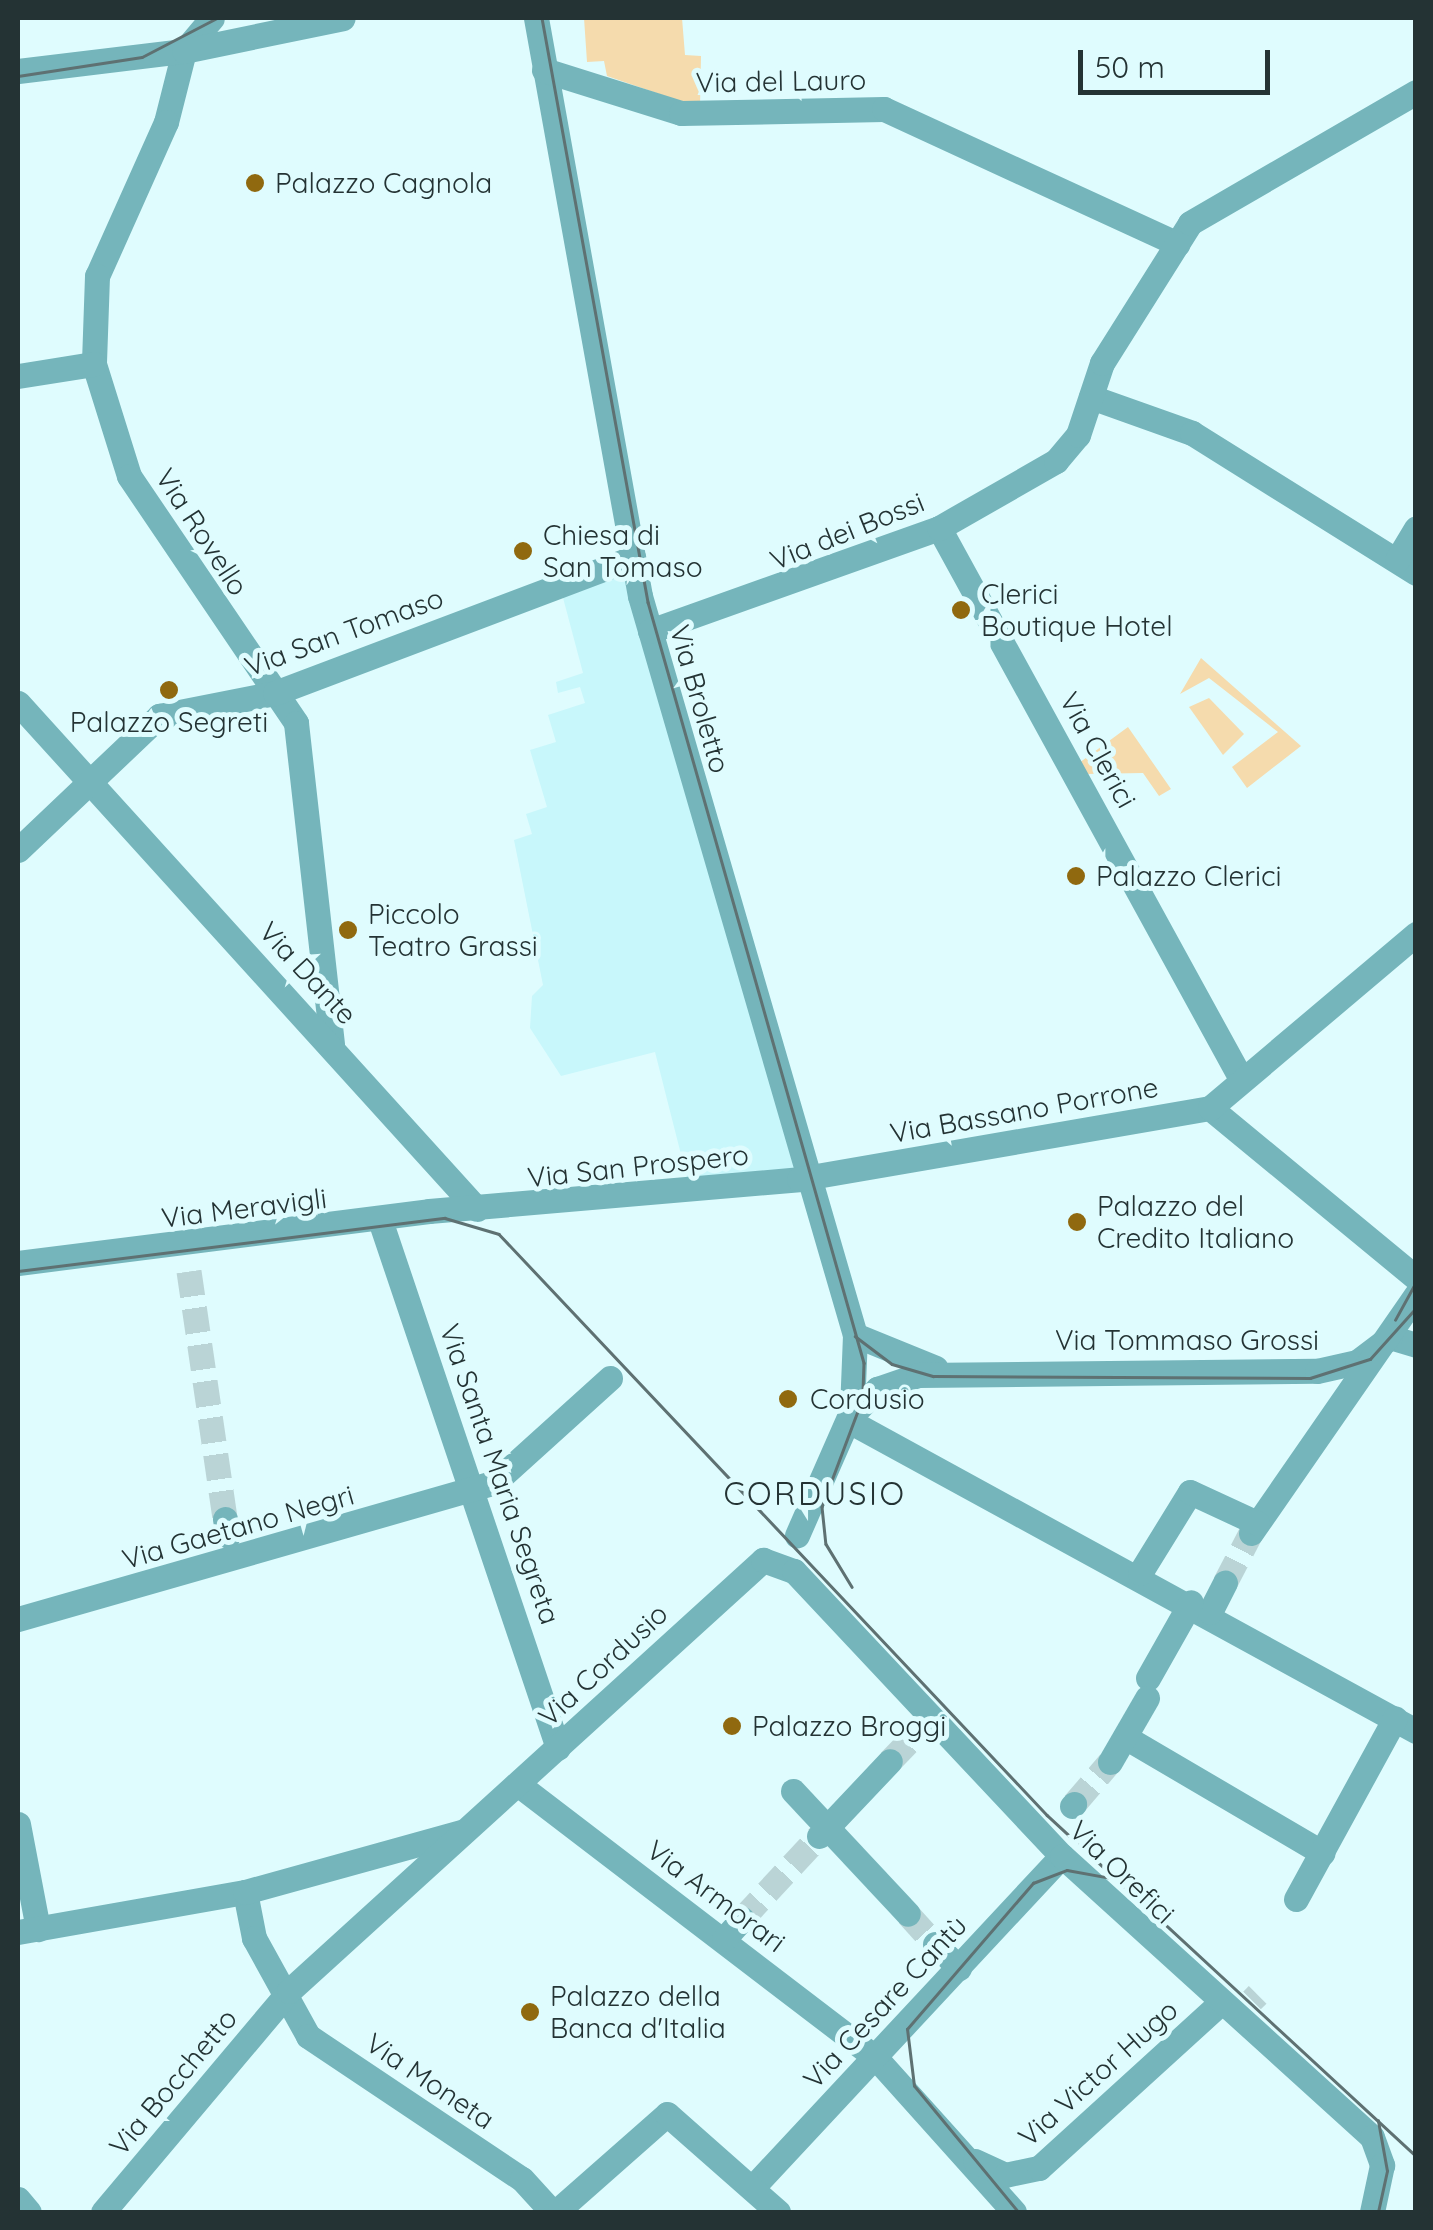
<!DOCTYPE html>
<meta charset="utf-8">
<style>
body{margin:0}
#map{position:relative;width:1433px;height:2230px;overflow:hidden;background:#dffcfe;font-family:Quicksand,sans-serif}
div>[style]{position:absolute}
.built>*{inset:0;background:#c8f7fb}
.green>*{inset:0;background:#f5dbad}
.minor-tunnel>*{height:25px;margin-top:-12.5px;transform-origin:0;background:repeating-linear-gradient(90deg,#bad4d6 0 25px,transparent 0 37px)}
.minor>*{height:25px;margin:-12.5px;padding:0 12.5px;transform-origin:12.5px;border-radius:12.5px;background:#75b5bb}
.tram>*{height:2.5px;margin:-1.25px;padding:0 1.25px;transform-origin:1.25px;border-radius:1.25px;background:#5e7172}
.dots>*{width:28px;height:28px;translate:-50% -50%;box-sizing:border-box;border:5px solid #dffcfe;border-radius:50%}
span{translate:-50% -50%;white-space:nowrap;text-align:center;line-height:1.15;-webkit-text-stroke:10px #dffcfe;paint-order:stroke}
.street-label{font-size:28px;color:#243334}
.poi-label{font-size:28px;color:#243334}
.left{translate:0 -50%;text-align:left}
.quarter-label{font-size:32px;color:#243334;letter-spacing:2.5px}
.frame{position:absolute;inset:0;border:20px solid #243334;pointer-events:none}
.scale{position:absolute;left:1078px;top:50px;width:192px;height:45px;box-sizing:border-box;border:5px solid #243334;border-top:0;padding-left:12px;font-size:30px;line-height:35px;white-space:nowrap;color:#243334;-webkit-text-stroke:8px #dffcfe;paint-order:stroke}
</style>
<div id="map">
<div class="built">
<div style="clip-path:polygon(633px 560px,803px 1178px,690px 1190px,655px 1052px,561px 1076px,530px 1028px,532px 996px,543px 985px,514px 840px,532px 834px,526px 814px,547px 807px,530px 750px,556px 742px,548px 715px,585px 703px,580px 687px,558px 693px,556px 682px,583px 673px,562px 594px)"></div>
</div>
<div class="green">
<div style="clip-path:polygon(584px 18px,682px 18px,685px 55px,701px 56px,700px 108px,607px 76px,604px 61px,587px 62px)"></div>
<div style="clip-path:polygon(1201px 658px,1301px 746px,1247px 788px,1232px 767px,1278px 732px,1209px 678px,1180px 694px)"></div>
<div style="clip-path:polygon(1209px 698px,1244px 734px,1223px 755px,1189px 707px)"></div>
<div style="clip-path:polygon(1128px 727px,1171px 789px,1159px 796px,1143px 773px,1086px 774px,1079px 763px)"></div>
</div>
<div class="minor-tunnel">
<div style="left:189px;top:1271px;width:251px;rotate:81.7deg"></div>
<div style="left:1225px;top:1583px;width:56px;rotate:-62.5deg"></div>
<div style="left:890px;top:1761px;width:35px;rotate:-46deg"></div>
<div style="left:1074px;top:1804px;width:55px;rotate:-49.4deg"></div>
<div style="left:908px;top:1914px;width:40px;rotate:48deg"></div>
<div style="left:742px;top:1919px;width:113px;rotate:-47.1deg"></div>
<div style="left:1252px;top:2000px;width:8px;rotate:-45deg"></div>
</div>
<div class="minor">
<div style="left:536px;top:18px;width:587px;rotate:79.8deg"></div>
<div style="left:640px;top:596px;width:770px;rotate:73.78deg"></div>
<div style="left:855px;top:1335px;width:75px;rotate:92.3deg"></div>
<div style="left:852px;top:1410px;width:137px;rotate:113.7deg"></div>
<div style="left:184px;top:51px;width:73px;rotate:104.2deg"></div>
<div style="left:166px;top:122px;width:169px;rotate:114.1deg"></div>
<div style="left:97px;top:276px;width:88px;rotate:92deg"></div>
<div style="left:94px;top:364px;width:117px;rotate:72.6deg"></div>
<div style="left:129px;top:476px;width:298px;rotate:55.9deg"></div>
<div style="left:296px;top:723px;width:323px;rotate:83.6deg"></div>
<div style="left:184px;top:51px;width:43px;rotate:-49.7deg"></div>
<div style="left:544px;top:70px;width:144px;rotate:17.4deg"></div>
<div style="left:681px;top:113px;width:203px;rotate:-1.1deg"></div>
<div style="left:884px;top:109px;width:323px;rotate:24.7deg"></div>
<div style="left:18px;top:71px;width:167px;rotate:-6.9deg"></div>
<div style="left:184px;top:51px;width:162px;rotate:-11.7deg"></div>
<div style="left:18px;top:376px;width:77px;rotate:-9deg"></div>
<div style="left:1091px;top:397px;width:107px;rotate:19.6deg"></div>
<div style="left:1192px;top:433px;width:264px;rotate:32deg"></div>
<div style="left:939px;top:528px;width:624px;rotate:61.26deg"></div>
<div style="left:1397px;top:560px;width:37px;rotate:-59deg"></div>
<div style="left:650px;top:631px;width:307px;rotate:-19.6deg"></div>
<div style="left:939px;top:528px;width:135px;rotate:-29.8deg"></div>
<div style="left:1056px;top:461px;width:34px;rotate:-50deg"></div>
<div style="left:1078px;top:435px;width:76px;rotate:-71.6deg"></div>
<div style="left:1102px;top:363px;width:165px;rotate:-57.8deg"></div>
<div style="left:1190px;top:223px;width:261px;rotate:-30.1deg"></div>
<div style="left:18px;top:703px;width:683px;rotate:47.79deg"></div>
<div style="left:18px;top:850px;width:195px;rotate:-43.5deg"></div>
<div style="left:159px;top:716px;width:118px;rotate:-11.2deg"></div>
<div style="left:275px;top:693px;width:383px;rotate:-20.7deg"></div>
<div style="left:1210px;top:1108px;width:267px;rotate:39.5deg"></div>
<div style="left:380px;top:1220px;width:557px;rotate:71.37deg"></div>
<div style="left:18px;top:1263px;width:414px;rotate:-7.2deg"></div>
<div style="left:429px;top:1211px;width:371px;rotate:-4.9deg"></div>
<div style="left:799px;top:1179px;width:417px;rotate:-9.8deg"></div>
<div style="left:1210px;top:1108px;width:270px;rotate:-40.2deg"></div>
<div style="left:855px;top:1335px;width:87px;rotate:22.2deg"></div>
<div style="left:1390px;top:1337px;width:27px;rotate:17deg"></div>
<div style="left:853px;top:1414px;width:35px;rotate:-46deg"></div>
<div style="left:877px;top:1389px;width:43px;rotate:-18.9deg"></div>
<div style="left:918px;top:1375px;width:399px;rotate:-0.6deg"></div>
<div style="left:1317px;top:1371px;width:41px;rotate:-12.7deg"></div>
<div style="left:1357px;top:1362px;width:41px;rotate:-37.1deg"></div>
<div style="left:849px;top:1421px;width:646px;rotate:28.67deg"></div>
<div style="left:225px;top:1519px;width:17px;rotate:80deg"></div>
<div style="left:1251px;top:1533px;width:290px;rotate:-55.3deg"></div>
<div style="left:1140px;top:1573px;width:95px;rotate:-58.3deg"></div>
<div style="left:1190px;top:1492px;width:74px;rotate:24.8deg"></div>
<div style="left:1210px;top:1612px;width:33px;rotate:-63deg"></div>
<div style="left:18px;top:1619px;width:496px;rotate:-16deg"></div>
<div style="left:495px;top:1482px;width:155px;rotate:-42.1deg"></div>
<div style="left:1148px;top:1678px;width:87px;rotate:-60.5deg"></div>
<div style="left:1125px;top:1737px;width:229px;rotate:30.4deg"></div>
<div style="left:1110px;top:1762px;width:74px;rotate:-60deg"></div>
<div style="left:519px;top:1785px;width:448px;rotate:37.4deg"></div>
<div style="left:875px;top:2057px;width:208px;rotate:48.1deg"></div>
<div style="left:793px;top:1791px;width:168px;rotate:46.9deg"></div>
<div style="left:1072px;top:1806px;width:3px;rotate:-45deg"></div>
<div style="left:18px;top:1824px;width:107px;rotate:79.2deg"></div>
<div style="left:819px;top:1836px;width:103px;rotate:-46.6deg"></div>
<div style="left:245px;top:1892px;width:47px;rotate:78.9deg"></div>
<div style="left:254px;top:1938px;width:112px;rotate:61.1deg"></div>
<div style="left:308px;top:2036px;width:257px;rotate:33.8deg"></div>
<div style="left:522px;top:2179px;width:45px;rotate:47.7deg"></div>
<div style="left:1296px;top:1899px;width:206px;rotate:-61.3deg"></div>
<div style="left:18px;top:1932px;width:230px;rotate:-10deg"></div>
<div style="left:245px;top:1892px;width:225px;rotate:-15.5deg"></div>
<div style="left:724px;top:1939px;width:27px;rotate:-48deg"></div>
<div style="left:935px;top:1944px;width:34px;rotate:45deg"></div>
<div style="left:975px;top:2161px;width:33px;rotate:25deg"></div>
<div style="left:1005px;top:2175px;width:35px;rotate:-12deg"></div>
<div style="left:1039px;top:2168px;width:241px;rotate:-42.3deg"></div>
<div style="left:752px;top:2188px;width:454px;rotate:-47deg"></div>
<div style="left:18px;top:2199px;width:17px;rotate:50deg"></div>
<div style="left:103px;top:2212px;width:289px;rotate:-49.9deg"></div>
<div style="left:289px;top:1991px;width:641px;rotate:-42.28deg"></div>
<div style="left:763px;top:1560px;width:33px;rotate:20deg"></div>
<div style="left:794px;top:1571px;width:391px;rotate:46.8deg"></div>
<div style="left:1062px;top:1856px;width:418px;rotate:42.2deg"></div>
<div style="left:1372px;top:2137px;width:30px;rotate:70deg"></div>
<div style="left:1382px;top:2165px;width:48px;rotate:102deg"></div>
<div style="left:556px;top:2212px;width:148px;rotate:-41.4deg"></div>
<div style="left:667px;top:2114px;width:148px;rotate:41.4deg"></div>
</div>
<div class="tram">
<div style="left:542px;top:18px;width:594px;rotate:79.71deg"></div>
<div style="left:648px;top:602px;width:791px;rotate:74.15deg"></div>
<div style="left:864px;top:1363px;width:35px;rotate:92deg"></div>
<div style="left:863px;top:1398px;width:116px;rotate:110.6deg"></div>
<div style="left:822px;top:1507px;width:37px;rotate:84deg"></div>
<div style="left:826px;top:1544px;width:50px;rotate:58.8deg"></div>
<div style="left:18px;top:76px;width:125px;rotate:-8.7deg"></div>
<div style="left:142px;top:57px;width:85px;rotate:-27.5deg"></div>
<div style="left:18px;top:1271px;width:430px;rotate:-7.1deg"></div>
<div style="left:445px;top:1218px;width:56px;rotate:16.5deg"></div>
<div style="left:499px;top:1234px;width:799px;rotate:46.67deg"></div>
<div style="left:1047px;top:1815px;width:502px;rotate:42.74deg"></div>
<div style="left:1395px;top:1320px;width:43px;rotate:-61.1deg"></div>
<div style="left:855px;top:1336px;width:46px;rotate:37.1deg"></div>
<div style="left:892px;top:1364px;width:43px;rotate:16.3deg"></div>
<div style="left:933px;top:1376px;width:377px;rotate:0.3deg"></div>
<div style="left:1310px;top:1378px;width:63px;rotate:-17.6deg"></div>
<div style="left:1370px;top:1359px;width:69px;rotate:-48deg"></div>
<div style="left:1018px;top:2212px;width:163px;rotate:-129.5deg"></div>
<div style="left:914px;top:2086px;width:57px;rotate:-97deg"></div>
<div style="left:907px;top:2029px;width:193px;rotate:-49.2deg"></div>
<div style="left:1033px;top:1883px;width:36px;rotate:-21deg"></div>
<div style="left:1067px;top:1870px;width:45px;rotate:10.3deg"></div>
<div style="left:1378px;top:2212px;width:42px;rotate:-77.6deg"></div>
<div style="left:1387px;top:2171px;width:51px;rotate:-100.2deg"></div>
</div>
<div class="dots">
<div style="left:255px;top:183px;background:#90690f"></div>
<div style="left:523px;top:551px;background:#90690f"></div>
<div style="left:961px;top:610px;background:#90690f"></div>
<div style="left:169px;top:690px;background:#90690f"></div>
<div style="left:1076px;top:876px;background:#90690f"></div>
<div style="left:348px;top:930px;background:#90690f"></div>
<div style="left:1077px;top:1222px;background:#90690f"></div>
<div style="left:788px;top:1399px;background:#90690f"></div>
<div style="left:732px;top:1726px;background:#90690f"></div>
<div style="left:530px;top:2012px;background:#90690f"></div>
</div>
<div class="street-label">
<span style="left:781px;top:81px;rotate:-1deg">Via del Lauro</span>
<span style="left:847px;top:531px;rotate:-22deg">Via dei Bossi</span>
<span style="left:202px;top:532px;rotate:57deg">Via Rovello</span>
<span style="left:344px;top:632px;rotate:-20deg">Via San Tomaso</span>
<span style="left:700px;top:699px;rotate:74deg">Via Broletto</span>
<span style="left:1098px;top:750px;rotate:61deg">Via Clerici</span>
<span style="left:308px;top:973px;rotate:47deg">Via Dante</span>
<span style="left:1024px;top:1110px;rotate:-10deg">Via Bassano Porrone</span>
<span style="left:638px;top:1166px;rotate:-6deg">Via San Prospero</span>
<span style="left:244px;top:1208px;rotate:-7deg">Via Meravigli</span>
<span style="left:1187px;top:1340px">Via Tommaso Grossi</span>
<span style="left:500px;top:1474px;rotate:71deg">Via Santa Maria Segreta</span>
<span style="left:238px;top:1527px;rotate:-16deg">Via Gaetano Negri</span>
<span style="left:603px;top:1665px;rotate:-43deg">Via Cordusio</span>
<span style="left:1122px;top:1872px;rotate:44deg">Via Orefici</span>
<span style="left:716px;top:1896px;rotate:37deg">Via Armorari</span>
<span style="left:885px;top:2002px;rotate:-47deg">Via Cesare Cantù</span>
<span style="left:1098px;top:2073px;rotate:-42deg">Via Victor Hugo</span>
<span style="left:430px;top:2081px;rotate:34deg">Via Moneta</span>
<span style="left:173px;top:2082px;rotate:-50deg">Via Bocchetto</span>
</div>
<div class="poi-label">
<span class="left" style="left:275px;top:183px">Palazzo Cagnola</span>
<span class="left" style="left:543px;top:551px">Chiesa di<br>San Tomaso</span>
<span class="left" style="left:981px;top:610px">Clerici<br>Boutique Hotel</span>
<span style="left:169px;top:722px">Palazzo Segreti</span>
<span class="left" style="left:1096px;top:876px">Palazzo Clerici</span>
<span class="left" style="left:368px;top:930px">Piccolo<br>Teatro Grassi</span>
<span class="left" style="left:1097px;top:1222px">Palazzo del<br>Credito Italiano</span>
<span class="left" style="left:810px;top:1399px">Cordusio</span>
<span class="left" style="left:752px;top:1726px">Palazzo Broggi</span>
<span class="left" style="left:550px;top:2012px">Palazzo della<br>Banca d'Italia</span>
</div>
<div class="quarter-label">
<span style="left:815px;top:1493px">CORDUSIO</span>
</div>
<div class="frame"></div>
<div class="scale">50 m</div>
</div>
